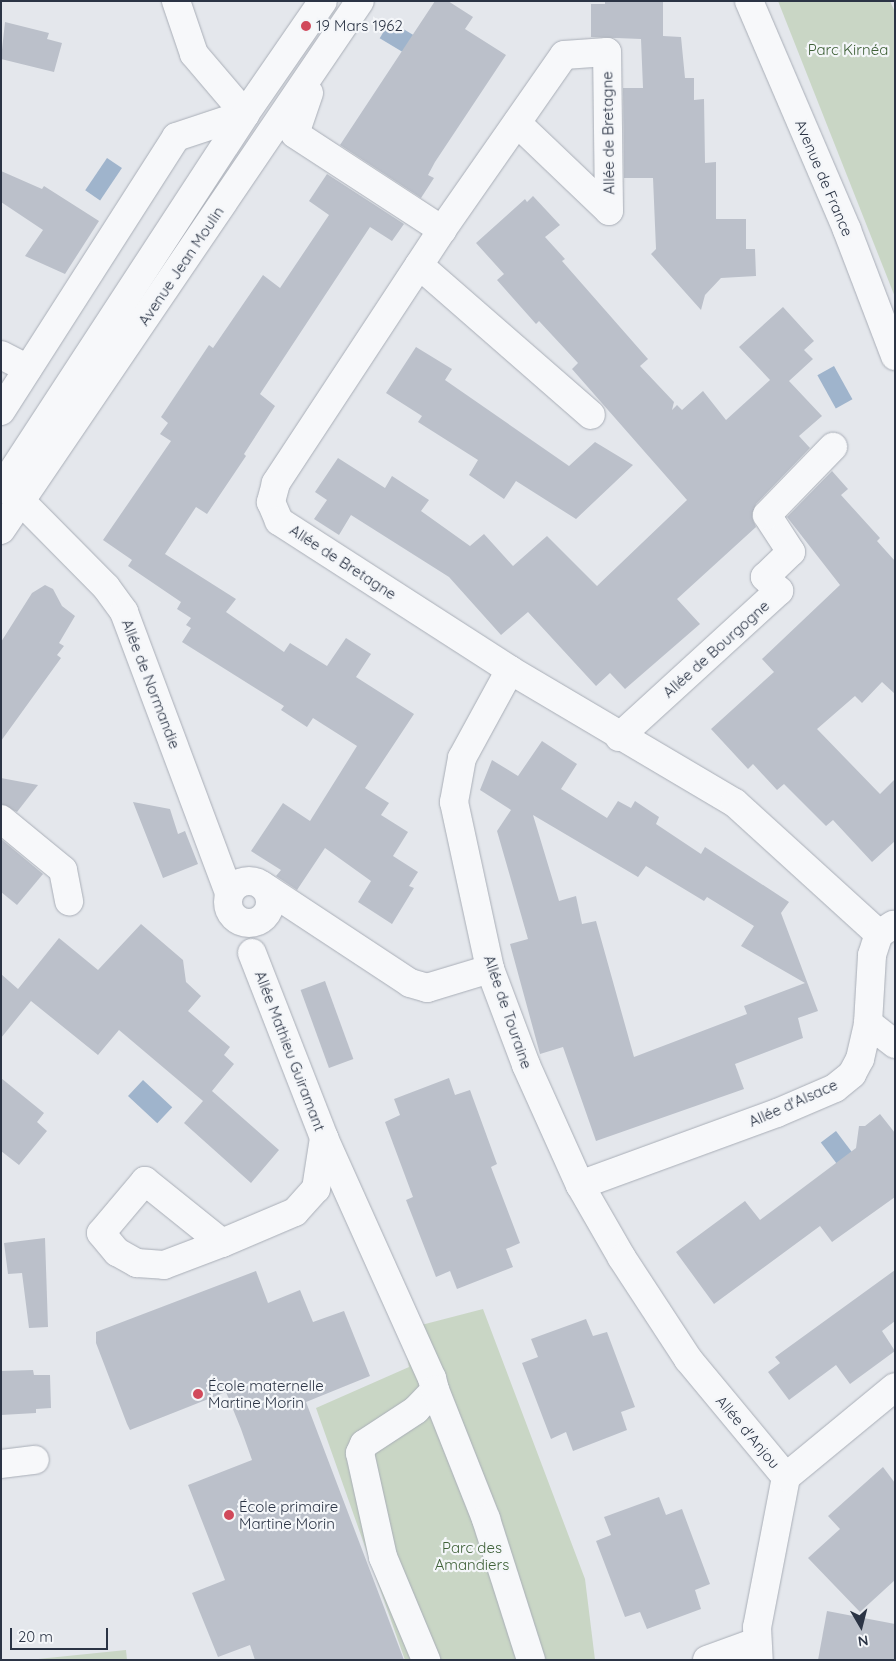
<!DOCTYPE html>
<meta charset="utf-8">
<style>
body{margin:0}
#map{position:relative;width:896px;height:1661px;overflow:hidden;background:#e4e7ec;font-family:Quicksand,sans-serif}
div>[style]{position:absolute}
.green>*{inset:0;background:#c9d6c5}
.water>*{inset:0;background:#9fb4cc;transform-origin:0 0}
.building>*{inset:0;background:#bbc0ca;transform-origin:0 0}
.roads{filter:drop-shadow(0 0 1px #a9aeb7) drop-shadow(0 0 1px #a9aeb7)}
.minor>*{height:28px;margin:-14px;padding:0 14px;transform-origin:14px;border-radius:14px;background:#f7f8fa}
.minor>.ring{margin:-14px;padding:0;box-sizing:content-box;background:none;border:28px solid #f7f8fa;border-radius:50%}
.dots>*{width:14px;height:14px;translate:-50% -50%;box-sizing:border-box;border:2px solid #f4f6f9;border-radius:50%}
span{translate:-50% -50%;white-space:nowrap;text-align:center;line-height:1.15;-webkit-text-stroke:4.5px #f4f6f9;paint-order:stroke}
.poi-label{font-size:15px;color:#2b3445}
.left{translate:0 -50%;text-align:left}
.park-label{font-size:15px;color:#3f6138}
.street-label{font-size:15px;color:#2b3445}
.frame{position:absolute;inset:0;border:2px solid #2b3445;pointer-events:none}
.north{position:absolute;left:836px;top:1601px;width:50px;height:50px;-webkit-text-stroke:4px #f4f6f9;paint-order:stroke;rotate:172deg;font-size:14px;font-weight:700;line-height:20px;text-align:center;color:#2b3445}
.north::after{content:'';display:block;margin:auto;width:18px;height:22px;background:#2b3445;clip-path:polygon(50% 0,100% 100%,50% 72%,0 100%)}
.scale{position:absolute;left:10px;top:1628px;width:98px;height:22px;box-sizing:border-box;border:2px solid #2b3445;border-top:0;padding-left:6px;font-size:15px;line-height:18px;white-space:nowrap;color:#2b3445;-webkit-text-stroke:4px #f4f6f9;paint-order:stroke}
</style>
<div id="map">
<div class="green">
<div style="clip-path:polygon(778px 1px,890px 1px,895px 12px,895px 297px)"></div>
<div style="clip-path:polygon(483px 1309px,585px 1579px,595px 1660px,405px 1660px,316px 1408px,409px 1367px,402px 1330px)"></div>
<div style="clip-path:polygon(126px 1650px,127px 1660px,38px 1660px,38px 1659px)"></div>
</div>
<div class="water">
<div style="left:390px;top:21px;width:35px;height:20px;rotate:31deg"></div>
<div style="left:107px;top:158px;width:18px;height:39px;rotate:34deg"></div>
<div style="left:834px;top:366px;width:38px;height:19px;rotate:61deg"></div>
<div style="left:143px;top:1080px;width:40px;height:22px;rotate:43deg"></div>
<div style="left:836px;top:1131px;width:35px;height:19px;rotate:53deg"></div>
</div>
<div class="building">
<div style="clip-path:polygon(435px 1px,448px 1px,473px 17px,465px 29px,506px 55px,435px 162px,428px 175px,434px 178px,421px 198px,340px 145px)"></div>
<div style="clip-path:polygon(605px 1px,663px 1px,663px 36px,681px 37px,685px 78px,694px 78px,694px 100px,704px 99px,705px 163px,716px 162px,716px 219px,746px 219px,746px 249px,755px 249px,756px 276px,721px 278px,705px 295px,701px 310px,651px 254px,656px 249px,653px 178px,624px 178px,623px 88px,643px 88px,641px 39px,591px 37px,591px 4px,605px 4px)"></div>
<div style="clip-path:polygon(5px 22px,49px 33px,47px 39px,62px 43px,54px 72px,1px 59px)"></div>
<div style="clip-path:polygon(1px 171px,42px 189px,44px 186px,99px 221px,65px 274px,25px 256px,43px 230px,1px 202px)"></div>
<div style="clip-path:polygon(327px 174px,404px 224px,392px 241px,370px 227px,260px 394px,275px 406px,244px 454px,246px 456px,207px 514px,196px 507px,165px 554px,236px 599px,226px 612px,284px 652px,290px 643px,327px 666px,346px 638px,371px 654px,356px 677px,414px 714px,365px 788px,389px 803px,381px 815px,408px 832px,393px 856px,418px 872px,409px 886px,414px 888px,392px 924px,358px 902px,371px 881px,325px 848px,297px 890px,276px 876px,281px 870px,251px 851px,283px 803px,310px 821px,357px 746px,313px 718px,307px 727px,281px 710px,284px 706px,182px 642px,191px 628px,186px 625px,191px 618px,177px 609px,181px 602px,128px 566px,132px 560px,103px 540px,171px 441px,160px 434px,168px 423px,161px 417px,209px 345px,213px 348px,263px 275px,280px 288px,329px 215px,309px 201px)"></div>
<div style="clip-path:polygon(533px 196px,560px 225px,545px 237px,565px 259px,562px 261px,648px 359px,640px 366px,674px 402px,672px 410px,677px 405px,682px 410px,703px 391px,726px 420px,770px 380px,739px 347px,783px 307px,814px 341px,804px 350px,813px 359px,789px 381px,822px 416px,799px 436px,810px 448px,756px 504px,752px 517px,756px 527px,677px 599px,700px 624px,625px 689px,610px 673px,596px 686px,528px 612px,501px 635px,449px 577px,351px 515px,339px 535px,314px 519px,327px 500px,315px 492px,338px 458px,385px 488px,392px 476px,429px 500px,421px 511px,470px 546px,484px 534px,513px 566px,547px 536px,597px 586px,687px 500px,572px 369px,578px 363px,539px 321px,536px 324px,497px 280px,504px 274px,476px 243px,525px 199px,527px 202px)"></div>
<div style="clip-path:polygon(416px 347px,452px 369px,445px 380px,569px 466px,595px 442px,633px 465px,576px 519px,516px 481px,504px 499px,469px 475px,478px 460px,418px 422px,422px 416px,386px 393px)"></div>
<div style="clip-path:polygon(832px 471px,848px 489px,841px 495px,880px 538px,877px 541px,895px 561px,895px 694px,882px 682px,862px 703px,855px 696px,817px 729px,880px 794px,895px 779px,895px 841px,872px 862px,833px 820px,826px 826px,784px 784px,777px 790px,753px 764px,748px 769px,711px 729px,774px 672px,762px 659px,840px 585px,787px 517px)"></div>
<div style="clip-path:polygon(45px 585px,53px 589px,62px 606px,75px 616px,59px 643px,64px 646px,57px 655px,61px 658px,1px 741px,1px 642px,32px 593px)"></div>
<div style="clip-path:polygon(evenodd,542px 741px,577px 764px,561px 789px,607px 818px,618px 801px,631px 808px,635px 801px,659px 817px,656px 824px,701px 854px,705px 847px,789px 902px,781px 913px,818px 1011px,798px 1018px,803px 1038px,735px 1064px,744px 1089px,596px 1141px,563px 1047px,540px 1054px,510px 944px,528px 939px,497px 831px,511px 810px,480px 790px,492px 760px,518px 776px,542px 741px,533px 815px,638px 877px,646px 866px,704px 901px,707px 897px,754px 926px,741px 946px,805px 983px,744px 1006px,747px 1014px,634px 1057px,596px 921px,582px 924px,576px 896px,559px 901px,533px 815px)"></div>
<div style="clip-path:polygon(1px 778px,38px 785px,17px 812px,1px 804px)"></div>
<div style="clip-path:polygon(133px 802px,170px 809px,178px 834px,185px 831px,198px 864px,163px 878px)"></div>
<div style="clip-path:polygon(1px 839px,43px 874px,17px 905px,1px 892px)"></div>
<div style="clip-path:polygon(141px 924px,183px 960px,186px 982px,201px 996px,188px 1011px,230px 1047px,224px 1055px,234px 1064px,212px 1091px,279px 1150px,251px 1183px,184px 1123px,203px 1101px,119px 1030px,98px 1055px,31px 1001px,1px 1038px,1px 974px,18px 989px,59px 938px,98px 970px)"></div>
<div style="left:325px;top:981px;width:83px;height:26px;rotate:70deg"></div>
<div style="clip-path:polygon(1px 1078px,44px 1113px,37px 1122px,47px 1131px,19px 1165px,1px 1151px)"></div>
<div style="clip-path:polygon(449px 1078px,455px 1095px,470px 1090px,497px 1164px,491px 1167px,520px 1243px,506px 1249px,513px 1267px,457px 1289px,450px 1271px,436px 1277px,406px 1200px,413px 1197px,385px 1122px,400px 1115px,394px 1099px)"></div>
<div style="clip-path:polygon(880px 1114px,895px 1133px,895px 1197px,832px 1242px,820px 1226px,714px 1304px,676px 1252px,745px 1201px,760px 1220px,856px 1148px,859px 1126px,865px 1126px)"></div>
<div style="clip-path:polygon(45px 1238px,48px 1327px,29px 1328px,22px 1273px,8px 1274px,4px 1243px)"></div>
<div style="clip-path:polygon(895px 1270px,895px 1321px,882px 1331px,895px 1351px,850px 1384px,836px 1365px,789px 1400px,768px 1372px,780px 1363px,775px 1357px)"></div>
<div style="clip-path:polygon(256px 1271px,268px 1303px,300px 1290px,313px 1322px,344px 1311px,370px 1376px,306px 1402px,404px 1660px,255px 1660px,250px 1645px,218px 1657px,192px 1593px,225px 1580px,188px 1485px,252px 1460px,241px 1429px,226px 1392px,130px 1430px,127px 1424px,96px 1343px,96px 1332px)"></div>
<div style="clip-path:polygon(586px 1319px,593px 1336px,607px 1332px,635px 1407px,621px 1412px,627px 1430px,573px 1451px,566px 1432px,551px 1439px,522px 1363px,538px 1357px,531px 1339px)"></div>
<div style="clip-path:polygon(33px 1370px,34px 1375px,50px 1375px,51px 1408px,36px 1409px,36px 1413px,1px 1415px,1px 1371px)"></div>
<div style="clip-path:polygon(883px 1467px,895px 1483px,895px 1580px,860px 1612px,808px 1558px,840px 1529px,828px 1516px)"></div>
<div style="clip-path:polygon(659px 1497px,666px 1515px,682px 1509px,710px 1584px,695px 1590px,701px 1609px,647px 1629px,640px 1612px,625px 1617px,596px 1541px,611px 1535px,604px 1517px)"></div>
<div style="clip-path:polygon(827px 1611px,895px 1624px,895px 1660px,818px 1660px)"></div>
</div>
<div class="roads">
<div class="minor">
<div style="left:176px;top:1px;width:56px;rotate:71.2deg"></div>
<div style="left:194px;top:54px;width:79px;rotate:49.6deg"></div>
<div style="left:749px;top:1px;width:249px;rotate:66.8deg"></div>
<div style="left:847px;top:230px;width:135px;rotate:69.1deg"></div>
<div style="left:309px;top:93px;width:43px;rotate:108.9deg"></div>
<div style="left:295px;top:134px;width:176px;rotate:33.1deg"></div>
<div style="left:517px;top:123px;width:127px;rotate:43.7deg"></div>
<div style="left:609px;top:211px;width:159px;rotate:-90.7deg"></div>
<div style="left:607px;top:52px;width:43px;rotate:176deg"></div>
<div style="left:564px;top:55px;width:213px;rotate:124.9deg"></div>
<div style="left:442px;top:230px;width:303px;rotate:123.3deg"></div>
<div style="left:276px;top:483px;width:20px;rotate:105deg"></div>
<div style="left:271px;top:502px;width:21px;rotate:67deg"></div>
<div style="left:279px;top:521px;width:275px;rotate:32.8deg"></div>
<div style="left:510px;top:670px;width:261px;rotate:30.6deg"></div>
<div style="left:735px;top:803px;width:195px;rotate:42.3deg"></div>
<div style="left:419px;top:265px;width:228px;rotate:41.1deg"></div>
<div style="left:1px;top:355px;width:30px;rotate:27deg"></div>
<div style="left:1px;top:411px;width:325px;rotate:-57.4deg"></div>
<div style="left:176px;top:137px;width:73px;rotate:-18.4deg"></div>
<div style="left:1px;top:489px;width:447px;rotate:-56.9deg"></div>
<div style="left:245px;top:114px;width:137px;rotate:-55.4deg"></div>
<div style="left:9px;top:489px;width:138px;rotate:45.3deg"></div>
<div style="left:106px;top:587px;width:31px;rotate:54deg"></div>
<div style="left:124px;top:612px;width:300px;rotate:69.5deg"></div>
<div style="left:1px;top:530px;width:639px;rotate:-55.84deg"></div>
<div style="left:510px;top:670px;width:100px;rotate:118.6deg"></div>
<div style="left:462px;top:758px;width:45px;rotate:100.3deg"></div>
<div style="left:454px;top:802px;width:171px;rotate:77.8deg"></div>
<div style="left:490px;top:969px;width:103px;rotate:69.4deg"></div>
<div style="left:526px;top:1065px;width:132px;rotate:65.8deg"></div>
<div style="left:580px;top:1185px;width:84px;rotate:60.1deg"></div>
<div style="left:622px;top:1258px;width:121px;rotate:56.8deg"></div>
<div style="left:688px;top:1359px;width:153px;rotate:50.3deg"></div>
<div style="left:786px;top:1477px;width:153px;rotate:100.9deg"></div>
<div style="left:757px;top:1627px;width:33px;rotate:87deg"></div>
<div style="left:619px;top:737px;width:217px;rotate:-42.4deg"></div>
<div style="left:779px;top:591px;width:20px;rotate:-135deg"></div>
<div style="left:765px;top:577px;width:36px;rotate:-44deg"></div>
<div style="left:791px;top:552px;width:44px;rotate:-123deg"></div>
<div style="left:767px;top:515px;width:95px;rotate:-45.9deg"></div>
<div style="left:1px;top:819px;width:80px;rotate:39.4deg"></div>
<div style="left:63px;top:870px;width:32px;rotate:79deg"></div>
<div class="ring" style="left:228px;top:881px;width:14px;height:14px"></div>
<div style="left:263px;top:886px;width:176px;rotate:33.4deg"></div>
<div style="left:410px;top:983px;width:18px;rotate:16deg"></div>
<div style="left:427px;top:988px;width:66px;rotate:-16.8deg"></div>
<div style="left:252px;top:953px;width:199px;rotate:68.7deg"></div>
<div style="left:324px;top:1138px;width:263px;rotate:65.8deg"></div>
<div style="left:432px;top:1378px;width:12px;rotate:76deg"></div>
<div style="left:435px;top:1390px;width:28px;rotate:134deg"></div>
<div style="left:416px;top:1410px;width:62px;rotate:146.8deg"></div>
<div style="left:364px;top:1444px;width:10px;rotate:114deg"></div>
<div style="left:360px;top:1453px;width:107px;rotate:77.5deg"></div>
<div style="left:383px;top:1557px;width:112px;rotate:67.3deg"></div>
<div style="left:868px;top:1023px;width:34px;rotate:38deg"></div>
<div style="left:580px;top:1185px;width:210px;rotate:-20.1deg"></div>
<div style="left:777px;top:1113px;width:63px;rotate:-23.3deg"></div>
<div style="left:835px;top:1088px;width:22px;rotate:-39deg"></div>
<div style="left:852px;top:1074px;width:17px;rotate:-62deg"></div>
<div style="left:860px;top:1059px;width:37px;rotate:-77deg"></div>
<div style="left:868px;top:1023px;width:68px;rotate:-86.6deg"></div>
<div style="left:872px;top:955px;width:22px;rotate:-72deg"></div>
<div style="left:879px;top:934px;width:17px;rotate:-33deg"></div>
<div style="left:222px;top:1243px;width:99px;rotate:-141.2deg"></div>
<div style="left:145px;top:1181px;width:68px;rotate:130.2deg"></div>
<div style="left:101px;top:1233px;width:25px;rotate:50deg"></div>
<div style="left:117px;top:1252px;width:23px;rotate:29deg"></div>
<div style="left:137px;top:1263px;width:27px;rotate:4deg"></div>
<div style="left:164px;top:1265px;width:62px;rotate:-20.8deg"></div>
<div style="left:222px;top:1243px;width:79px;rotate:-23deg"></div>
<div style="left:295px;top:1212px;width:31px;rotate:-48deg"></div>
<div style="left:316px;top:1189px;width:52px;rotate:-81.1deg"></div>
<div style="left:435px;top:1390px;width:139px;rotate:68.4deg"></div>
<div style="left:486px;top:1519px;width:148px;rotate:72.3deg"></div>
<div style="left:1px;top:1464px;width:34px;rotate:-7deg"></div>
<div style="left:786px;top:1477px;width:141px;rotate:-39.5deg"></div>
<div style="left:707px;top:1660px;width:52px;rotate:-20.2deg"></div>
</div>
</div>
<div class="dots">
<div style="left:306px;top:26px;background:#d1495b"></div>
<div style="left:198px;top:1394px;background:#d1495b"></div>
<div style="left:229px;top:1515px;background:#d1495b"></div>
</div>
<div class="poi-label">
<span class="left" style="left:316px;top:26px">19 Mars 1962</span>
<span class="left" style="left:208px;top:1394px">École maternelle<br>Martine Morin</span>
<span class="left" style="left:239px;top:1515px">École primaire<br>Martine Morin</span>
</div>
<div class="park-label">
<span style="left:848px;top:50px">Parc Kirnéa</span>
<span style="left:472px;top:1556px">Parc des<br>Amandiers</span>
</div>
<div class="street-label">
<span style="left:608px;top:133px;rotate:-91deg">Allée de Bretagne</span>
<span style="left:824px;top:178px;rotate:67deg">Avenue de France</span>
<span style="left:181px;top:266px;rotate:-56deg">Avenue Jean Moulin</span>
<span style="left:343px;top:562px;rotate:33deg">Allée de Bretagne</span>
<span style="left:716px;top:649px;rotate:-42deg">Allée de Bourgogne</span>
<span style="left:151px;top:684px;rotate:69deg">Allée de Normandie</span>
<span style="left:508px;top:1012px;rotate:71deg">Allée de Touraine</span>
<span style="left:290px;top:1051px;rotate:69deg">Allée Mathieu Guiramant</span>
<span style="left:793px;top:1103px;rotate:-24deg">Allée d'Alsace</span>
<span style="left:748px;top:1432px;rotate:50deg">Allée d'Anjou</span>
</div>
<div class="frame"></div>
<div class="north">N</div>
<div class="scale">20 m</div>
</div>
